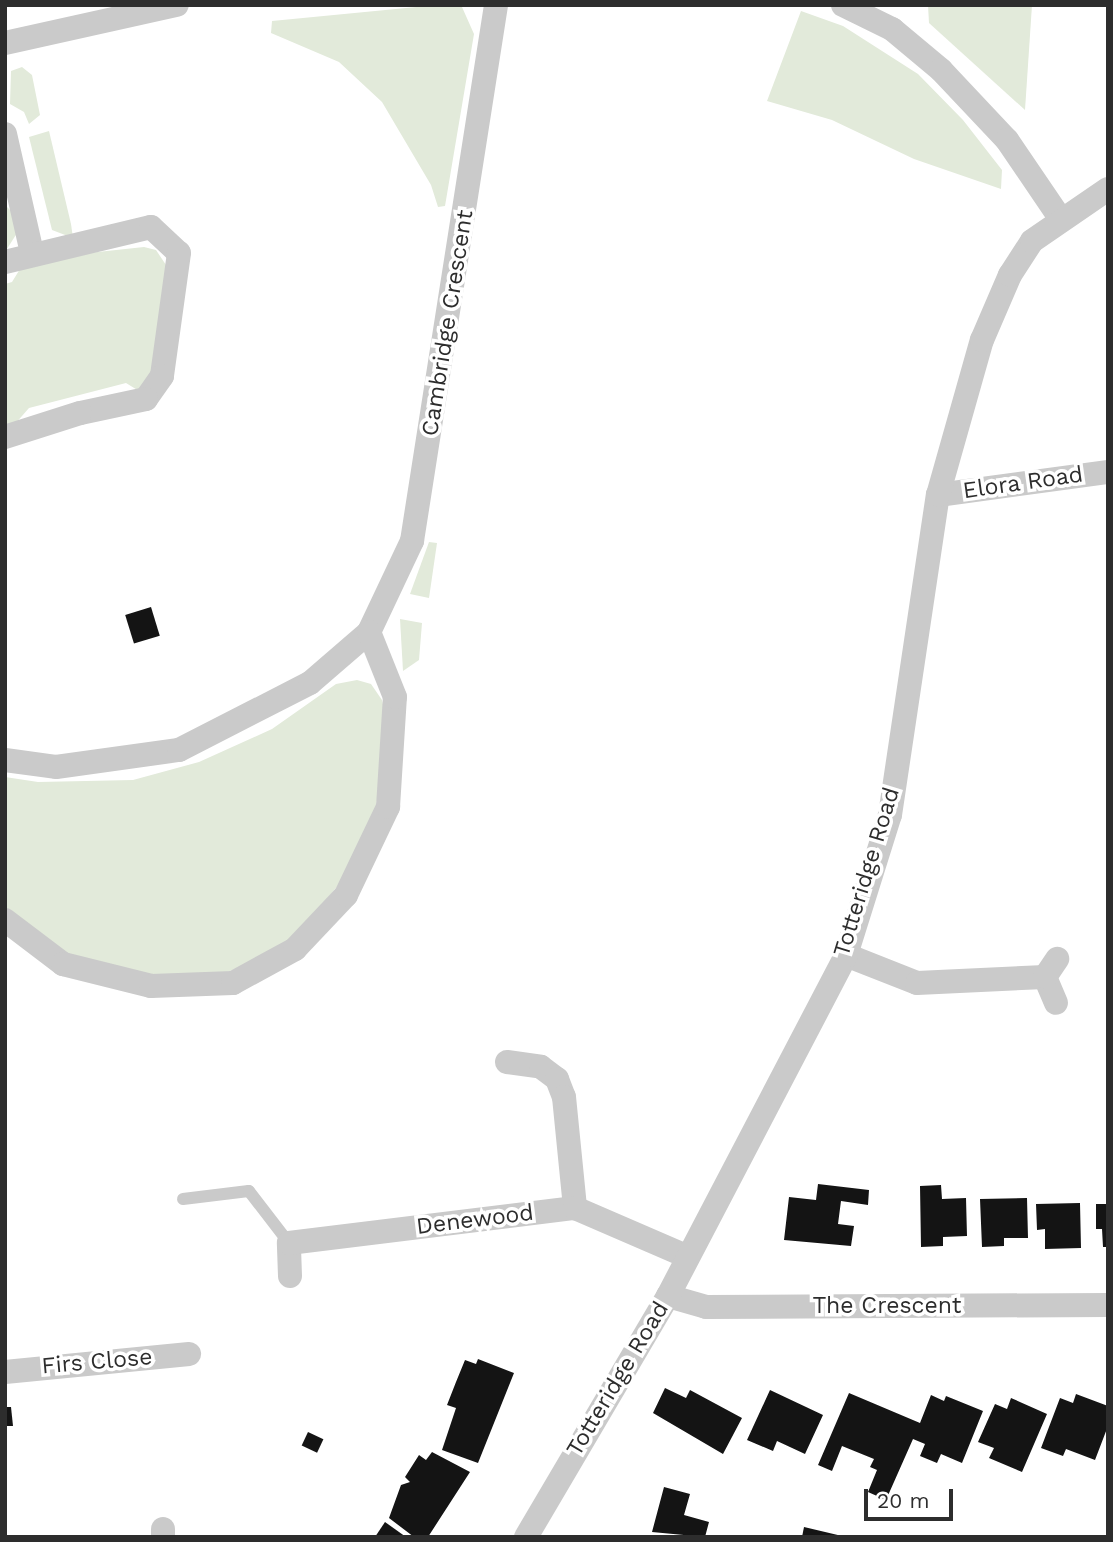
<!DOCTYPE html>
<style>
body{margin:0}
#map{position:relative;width:1113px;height:1542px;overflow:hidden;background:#fff;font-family:"Work Sans",sans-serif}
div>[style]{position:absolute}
.green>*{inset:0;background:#e2eada}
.building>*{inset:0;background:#141414;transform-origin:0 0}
.service>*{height:12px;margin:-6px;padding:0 6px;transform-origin:6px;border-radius:6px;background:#cacaca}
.minor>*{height:24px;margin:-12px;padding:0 12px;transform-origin:12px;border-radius:12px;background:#cacaca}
span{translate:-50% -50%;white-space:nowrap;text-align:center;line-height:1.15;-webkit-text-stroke:7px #fff;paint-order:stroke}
.street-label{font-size:23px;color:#2d2d2d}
.frame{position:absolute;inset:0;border:7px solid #2d2d2d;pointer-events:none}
.scale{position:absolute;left:864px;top:1489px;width:89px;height:32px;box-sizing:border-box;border:4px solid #2d2d2d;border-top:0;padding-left:9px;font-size:21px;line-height:24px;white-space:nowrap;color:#2d2d2d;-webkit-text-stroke:5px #fff;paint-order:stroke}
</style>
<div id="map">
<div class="green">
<div style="clip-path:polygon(437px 5px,462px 7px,474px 34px,445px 206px,438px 207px,431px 185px,382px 102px,339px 62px,271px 33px,272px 21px)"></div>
<div style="clip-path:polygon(928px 5px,1032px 5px,1025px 110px,929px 23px)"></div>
<div style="clip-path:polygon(801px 11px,843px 26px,918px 74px,963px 120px,1002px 170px,1001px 189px,914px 159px,832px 120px,767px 101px)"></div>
<div style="clip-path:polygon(22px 67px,32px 75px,40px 115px,29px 124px,24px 112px,10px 104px,11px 71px)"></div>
<div style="clip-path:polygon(49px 131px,71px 224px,73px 238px,52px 230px,29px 137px)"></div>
<div style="clip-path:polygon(5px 205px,14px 214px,19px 230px,5px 252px)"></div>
<div style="clip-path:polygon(144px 247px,156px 250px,170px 271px,162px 363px,139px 391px,126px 383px,29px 408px,15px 424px,5px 425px,5px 284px,12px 282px,20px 269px,79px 254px)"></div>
<div style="clip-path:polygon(429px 542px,437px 543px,429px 598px,410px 594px)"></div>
<div style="clip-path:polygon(400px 619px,422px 623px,419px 660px,403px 671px)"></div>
<div style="clip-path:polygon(357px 680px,371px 684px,382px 700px,390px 735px,367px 850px,285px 950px,193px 985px,70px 958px,5px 909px,5px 777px,38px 782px,133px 780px,199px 762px,272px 729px,336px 684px)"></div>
</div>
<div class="building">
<div style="left:151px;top:607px;width:30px;height:27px;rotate:73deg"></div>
<div style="clip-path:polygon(818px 1184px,869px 1190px,868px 1205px,841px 1201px,838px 1224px,854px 1226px,851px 1246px,784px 1240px,789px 1197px,816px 1200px)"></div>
<div style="clip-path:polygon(941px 1185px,942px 1199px,966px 1198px,967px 1236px,943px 1237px,943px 1246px,921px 1247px,920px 1186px)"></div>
<div style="clip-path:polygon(1027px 1198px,1028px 1238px,1004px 1238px,1004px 1246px,982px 1247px,980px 1199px)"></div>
<div style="clip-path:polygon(1080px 1203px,1081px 1248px,1045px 1249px,1045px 1229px,1037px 1230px,1036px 1204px)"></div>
<div style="clip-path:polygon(1096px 1204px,1108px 1204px,1108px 1247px,1103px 1247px,1102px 1229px,1096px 1229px)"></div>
<div style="clip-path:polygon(478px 1359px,514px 1373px,478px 1463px,442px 1450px,456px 1408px,447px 1405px,456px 1382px,465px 1360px,476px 1364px)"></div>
<div style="clip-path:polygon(665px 1388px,686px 1398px,690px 1390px,742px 1418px,723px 1454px,653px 1413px)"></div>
<div style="clip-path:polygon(770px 1390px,823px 1415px,805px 1454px,777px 1441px,773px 1451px,747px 1440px)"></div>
<div style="clip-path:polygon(849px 1393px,920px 1423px,931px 1395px,944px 1401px,946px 1396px,983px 1411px,962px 1463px,941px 1454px,937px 1463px,920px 1456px,925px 1444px,913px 1439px,886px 1500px,868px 1492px,877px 1470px,870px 1467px,874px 1459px,842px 1446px,832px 1471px,818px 1465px)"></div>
<div style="clip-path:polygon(1076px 1394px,1108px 1406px,1108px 1426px,1095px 1460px,1066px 1449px,1063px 1456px,1041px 1448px,1060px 1398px,1073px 1403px)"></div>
<div style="clip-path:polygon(1011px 1398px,1047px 1414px,1022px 1472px,989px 1458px,994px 1448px,978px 1442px,995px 1404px,1007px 1409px)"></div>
<div style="clip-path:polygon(5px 1407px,11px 1407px,13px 1426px,5px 1426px)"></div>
<div style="left:308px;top:1432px;width:17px;height:15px;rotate:25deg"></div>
<div style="clip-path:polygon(432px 1452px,470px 1472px,428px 1537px,414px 1537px,389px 1518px,401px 1485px,410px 1482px,405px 1477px,419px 1455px,426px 1460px)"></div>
<div style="clip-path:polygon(664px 1487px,690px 1494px,684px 1515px,709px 1522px,705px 1537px,652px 1532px)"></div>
<div style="clip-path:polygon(385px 1522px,406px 1537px,375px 1537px)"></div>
<div style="clip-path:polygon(804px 1527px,842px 1536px,842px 1537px,802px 1537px)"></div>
</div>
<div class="service">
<div style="left:183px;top:1199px;width:66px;rotate:-6.9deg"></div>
<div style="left:249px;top:1191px;width:66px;rotate:52.4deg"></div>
</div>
<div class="minor">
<div style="left:843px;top:5px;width:55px;rotate:26.1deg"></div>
<div style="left:892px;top:29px;width:64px;rotate:39.9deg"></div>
<div style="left:941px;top:70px;width:96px;rotate:46.7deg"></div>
<div style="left:1007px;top:140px;width:94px;rotate:55.8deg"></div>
<div style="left:5px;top:43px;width:176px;rotate:-12.5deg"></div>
<div style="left:5px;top:134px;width:122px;rotate:77.2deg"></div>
<div style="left:5px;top:262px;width:150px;rotate:-13.5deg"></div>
<div style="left:151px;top:227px;width:38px;rotate:43deg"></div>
<div style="left:179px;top:253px;width:124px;rotate:97.9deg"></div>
<div style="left:162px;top:376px;width:28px;rotate:125deg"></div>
<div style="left:146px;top:399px;width:67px;rotate:168deg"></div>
<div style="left:80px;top:413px;width:79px;rotate:162.3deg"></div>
<div style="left:938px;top:495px;width:172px;rotate:-7.7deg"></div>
<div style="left:5px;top:760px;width:51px;rotate:7.8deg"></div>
<div style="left:56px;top:767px;width:124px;rotate:-7.9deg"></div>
<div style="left:179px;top:750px;width:147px;rotate:-27.1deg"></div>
<div style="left:310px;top:683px;width:78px;rotate:-40.8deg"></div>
<div style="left:369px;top:632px;width:101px;rotate:-64.7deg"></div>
<div style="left:412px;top:541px;width:543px;rotate:-81.09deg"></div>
<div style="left:5px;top:920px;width:73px;rotate:37.2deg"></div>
<div style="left:63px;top:964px;width:91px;rotate:14deg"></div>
<div style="left:151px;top:986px;width:82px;rotate:-2.1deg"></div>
<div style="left:233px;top:983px;width:71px;rotate:-28.7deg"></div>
<div style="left:295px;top:949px;width:74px;rotate:-46.6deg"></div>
<div style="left:346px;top:895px;width:98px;rotate:-64.5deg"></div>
<div style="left:388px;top:807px;width:110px;rotate:-86.4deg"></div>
<div style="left:395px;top:697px;width:70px;rotate:-111.8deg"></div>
<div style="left:846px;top:955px;width:76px;rotate:21.5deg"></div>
<div style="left:917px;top:983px;width:128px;rotate:-2.7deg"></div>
<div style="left:1045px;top:977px;width:28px;rotate:67deg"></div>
<div style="left:1045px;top:977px;width:22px;rotate:-56deg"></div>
<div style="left:507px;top:1062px;width:34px;rotate:8deg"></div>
<div style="left:541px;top:1067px;width:20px;rotate:37deg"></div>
<div style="left:557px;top:1079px;width:19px;rotate:69deg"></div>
<div style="left:564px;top:1097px;width:112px;rotate:84.3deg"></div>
<div style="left:290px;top:1276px;width:33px;rotate:-92deg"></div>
<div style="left:289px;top:1243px;width:288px;rotate:-7deg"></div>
<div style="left:575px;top:1208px;width:121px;rotate:23.4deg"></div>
<div style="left:668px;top:1296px;width:40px;rotate:16deg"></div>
<div style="left:706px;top:1307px;width:402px;rotate:-0.3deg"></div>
<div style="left:5px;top:1372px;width:185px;rotate:-5.6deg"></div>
<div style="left:163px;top:1537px;width:8px;rotate:-90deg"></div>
<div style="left:526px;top:1537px;width:280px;rotate:-59.5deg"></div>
<div style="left:668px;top:1296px;width:385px;rotate:-62.4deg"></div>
<div style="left:846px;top:955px;width:147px;rotate:-72.6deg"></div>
<div style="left:890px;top:815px;width:324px;rotate:-81.5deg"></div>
<div style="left:938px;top:495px;width:161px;rotate:-74.2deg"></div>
<div style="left:982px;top:340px;width:71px;rotate:-66.7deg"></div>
<div style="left:1010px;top:275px;width:40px;rotate:-57.1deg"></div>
<div style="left:1032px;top:241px;width:92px;rotate:-34.4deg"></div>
</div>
<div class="street-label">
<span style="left:448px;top:323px;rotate:-81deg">Cambridge Crescent</span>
<span style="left:1023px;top:483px;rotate:-8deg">Elora Road</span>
<span style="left:867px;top:872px;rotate:-73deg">Totteridge Road</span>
<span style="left:475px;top:1220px;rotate:-7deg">Denewood</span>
<span style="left:887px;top:1306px">The Crescent</span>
<span style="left:97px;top:1362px;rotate:-5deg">Firs Close</span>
<span style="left:618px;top:1379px;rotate:-59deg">Totteridge Road</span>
</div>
<div class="frame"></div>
<div class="scale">20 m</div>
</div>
